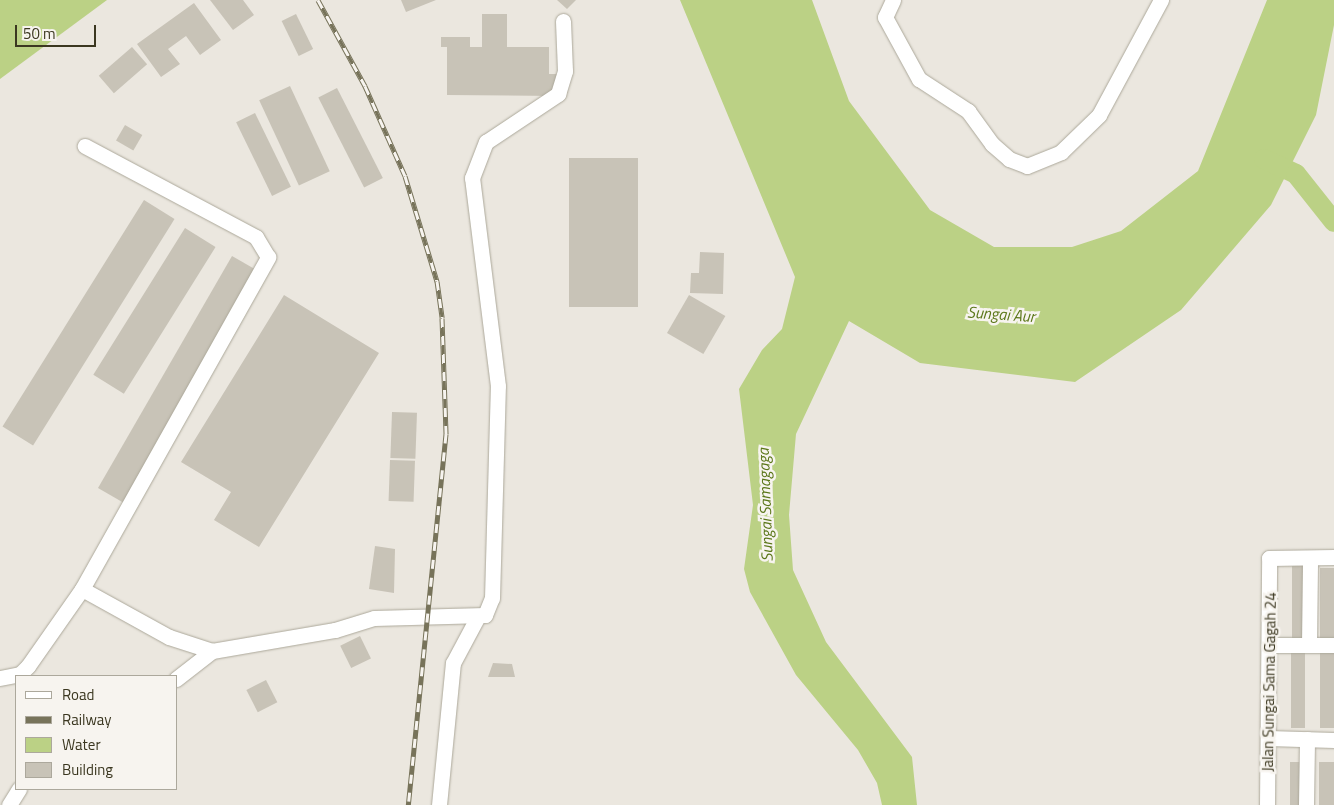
<!DOCTYPE html>
<style>
body{margin:0}
#map{position:relative;width:1334px;height:805px;overflow:hidden;background:#ebe7df;font-family:"Titillium Web",sans-serif}
div>[style]{position:absolute}
.water>*{inset:0;background:#bbd185}
.river>*{height:20px;margin:-10px;padding:0 10px;transform-origin:10px;border-radius:10px;background:#bbd185}
.building>*{inset:0;background:#c8c3b7;transform-origin:0 0}
.roads{filter:drop-shadow(0 0 1px #aca89a) drop-shadow(0 0 1px #aca89a)}
.minor>*{height:15px;margin:-7.5px;padding:0 7.5px;transform-origin:7.5px;border-radius:7.5px;background:#fff}
.rail>*{height:5px;margin-top:-2.5px;transform-origin:0;background:repeating-linear-gradient(90deg,#f7f4ef 0 9px,#77735a 0 18px);box-sizing:border-box;border-block:1px solid #77735a}
span{translate:-50% -50%;white-space:nowrap;text-align:center;line-height:1.15;-webkit-text-stroke:5px #f7f4ef;paint-order:stroke}
.street-label{font-size:15px;color:#3b3720}
.water-label{font-size:16px;color:#5b7719;font-style:italic}
.legend{position:absolute;left:15px;top:675px;width:162px;height:115px;box-sizing:border-box;background:#f7f4ef;border:1px solid #aca89c;margin:0;padding:6px 9px;list-style:none;font-size:15px;color:#3b3720}
.legend li{display:flex;align-items:center;gap:10px;height:25px}
.legend b{width:25px;border:1px solid #aca89c}
.scale{position:absolute;left:15px;top:25px;width:81px;height:22px;box-sizing:border-box;border:2px solid #3b3720;border-top:0;padding-left:6px;font-size:15px;line-height:18px;white-space:nowrap;color:#3b3720;-webkit-text-stroke:4px #f7f4ef;paint-order:stroke}
</style>
<div id="map">
<div class="water">
<div style="clip-path:polygon(0 0,107px 0,0 79px)"></div>
<div style="clip-path:polygon(680px 0,812px 0,849px 101px,930px 210px,994px 247px,1072px 247px,1121px 231px,1198px 171px,1267px 0,1334px 0,1334px 25px,1316px 115px,1271px 205px,1181px 310px,1075px 382px,920px 363px,849px 321px,796px 434px,789px 515px,793px 570px,826px 642px,912px 757px,917px 805px,882px 805px,877px 783px,858px 750px,796px 675px,750px 592px,744px 569px,753px 505px,739px 389px,762px 350px,782px 329px,795px 277px)"></div>
</div>
<div class="river">
<div style="left:1264px;top:159px;width:35px;rotate:25deg"></div>
<div style="left:1296px;top:174px;width:61px;rotate:51.6deg"></div>
</div>
<div class="building">
<div style="clip-path:polygon(210px 0,243px 0,254px 15px,233px 30px)"></div>
<div style="clip-path:polygon(401px 0,436px 0,406px 12px)"></div>
<div style="clip-path:polygon(557px 0,576px 0,567px 9px)"></div>
<div style="clip-path:polygon(194px 3px,221px 40px,200px 55px,186px 36px,168px 49px,180px 64px,161px 77px,137px 44px)"></div>
<div style="left:296px;top:14px;width:39px;height:16px;rotate:64deg"></div>
<div style="clip-path:polygon(482px 14px,507px 14px,507px 47px,549px 47px,549px 74px,557px 74px,557px 96px,447px 95px,447px 47px,441px 47px,441px 37px,470px 37px,470px 47px,482px 47px)"></div>
<div style="left:132px;top:47px;width:23px;height:44px;rotate:49deg"></div>
<div style="left:290px;top:86px;width:94px;height:34px;rotate:65deg"></div>
<div style="left:337px;top:88px;width:101px;height:21px;rotate:63deg"></div>
<div style="left:255px;top:113px;width:82px;height:21px;rotate:64deg"></div>
<div style="left:125px;top:125px;width:20px;height:18px;rotate:30deg"></div>
<div style="left:638px;top:158px;width:149px;height:69px;rotate:90deg"></div>
<div style="left:144px;top:200px;width:36px;height:267px;rotate:32deg"></div>
<div style="left:185px;top:228px;width:36px;height:173px;rotate:32deg"></div>
<div style="clip-path:polygon(700px 252px,724px 253px,723px 294px,690px 293px,691px 273px,699px 273px)"></div>
<div style="left:232px;top:256px;width:39px;height:268px;rotate:30deg"></div>
<div style="clip-path:polygon(284px 295px,379px 353px,259px 547px,214px 520px,231px 492px,181px 462px)"></div>
<div style="left:689px;top:295px;width:42px;height:44px;rotate:30deg"></div>
<div style="left:392px;top:412px;width:25px;height:46px;rotate:2deg"></div>
<div style="left:390px;top:460px;width:25px;height:41px;rotate:2deg"></div>
<div style="clip-path:polygon(375px 546px,395px 549px,394px 593px,369px 589px)"></div>
<div style="left:1292px;top:566px;width:15px;height:77px"></div>
<div style="left:1320px;top:568px;width:14px;height:76px"></div>
<div style="left:360px;top:636px;width:25px;height:22px;rotate:64deg"></div>
<div style="left:1291px;top:653px;width:14px;height:75px"></div>
<div style="left:1320px;top:653px;width:14px;height:75px"></div>
<div style="clip-path:polygon(493px 663px,512px 664px,515px 677px,488px 677px)"></div>
<div style="left:266px;top:680px;width:25px;height:22px;rotate:63deg"></div>
<div style="left:1290px;top:762px;width:16px;height:43px"></div>
<div style="left:1319px;top:762px;width:15px;height:43px"></div>
</div>
<div class="roads">
<div class="minor">
<div style="left:893px;top:0;width:19px;rotate:115deg"></div>
<div style="left:885px;top:17px;width:71px;rotate:61.3deg"></div>
<div style="left:919px;top:79px;width:59px;rotate:33.1deg"></div>
<div style="left:968px;top:111px;width:41px;rotate:54deg"></div>
<div style="left:992px;top:144px;width:23px;rotate:41deg"></div>
<div style="left:1009px;top:159px;width:19px;rotate:21deg"></div>
<div style="left:1027px;top:166px;width:37px;rotate:-22deg"></div>
<div style="left:1061px;top:152px;width:53px;rotate:-44.2deg"></div>
<div style="left:1099px;top:115px;width:131px;rotate:-61.7deg"></div>
<div style="left:82px;top:589px;width:381px;rotate:-60.7deg"></div>
<div style="left:268px;top:257px;width:23px;rotate:-121deg"></div>
<div style="left:256px;top:237px;width:194px;rotate:-152deg"></div>
<div style="left:1270px;top:645px;width:64px"></div>
<div style="left:1309px;top:645px;width:87px;rotate:-89.3deg"></div>
<div style="left:0;top:678px;width:20px;rotate:-11deg"></div>
<div style="left:20px;top:674px;width:11px;rotate:-45deg"></div>
<div style="left:28px;top:666px;width:94px;rotate:-55deg"></div>
<div style="left:82px;top:589px;width:99px;rotate:28.9deg"></div>
<div style="left:169px;top:637px;width:45px;rotate:18deg"></div>
<div style="left:212px;top:651px;width:125px;rotate:-9.7deg"></div>
<div style="left:335px;top:630px;width:41px;rotate:-17.1deg"></div>
<div style="left:374px;top:618px;width:111px;rotate:-1.5deg"></div>
<div style="left:485px;top:615px;width:18px;rotate:-68deg"></div>
<div style="left:492px;top:598px;width:212px;rotate:-88.4deg"></div>
<div style="left:498px;top:386px;width:210px;rotate:-97.1deg"></div>
<div style="left:472px;top:178px;width:39px;rotate:-69deg"></div>
<div style="left:486px;top:142px;width:87px;rotate:-33.7deg"></div>
<div style="left:558px;top:94px;width:24px;rotate:-73deg"></div>
<div style="left:565px;top:71px;width:50px;rotate:-92.3deg"></div>
<div style="left:176px;top:679px;width:46px;rotate:-37.9deg"></div>
<div style="left:1268px;top:738px;width:66px;rotate:1.7deg"></div>
<div style="left:9px;top:805px;width:19px;rotate:-58deg"></div>
<div style="left:439px;top:805px;width:143px;rotate:-84.4deg"></div>
<div style="left:453px;top:663px;width:51px;rotate:-61.9deg"></div>
<div style="left:1267px;top:805px;width:247px;rotate:-89.5deg"></div>
<div style="left:1269px;top:558px;width:65px;rotate:-0.9deg"></div>
<div style="left:1306px;top:805px;width:66px;rotate:-89.1deg"></div>
</div>
</div>
<div class="rail">
<div style="left:318px;top:0;width:98px;rotate:61.3deg"></div>
<div style="left:365px;top:86px;width:98px;rotate:66deg"></div>
<div style="left:405px;top:176px;width:110px;rotate:73.1deg"></div>
<div style="left:437px;top:281px;width:37px;rotate:82deg"></div>
<div style="left:442px;top:318px;width:116px;rotate:88deg"></div>
<div style="left:446px;top:434px;width:373px;rotate:95.8deg"></div>
</div>
<div class="street-label">
<span style="left:1269px;top:682px;rotate:-89deg">Jalan Sungai Sama Gagah 24</span>
</div>
<div class="water-label">
<span style="left:1001px;top:314px;rotate:4deg">Sungai Aur</span>
<span style="left:765px;top:505px;rotate:-92deg">Sungai Samagaga</span>
</div>
<ul class="legend">
<li><b style="height:6px;background:#fff"></b>Road</li>
<li><b style="height:6px;background:#77735a"></b>Railway</li>
<li><b style="height:14px;background:#bbd185"></b>Water</li>
<li><b style="height:14px;background:#c8c3b7"></b>Building</li>
</ul>
<div class="scale">50 m</div>
</div>
